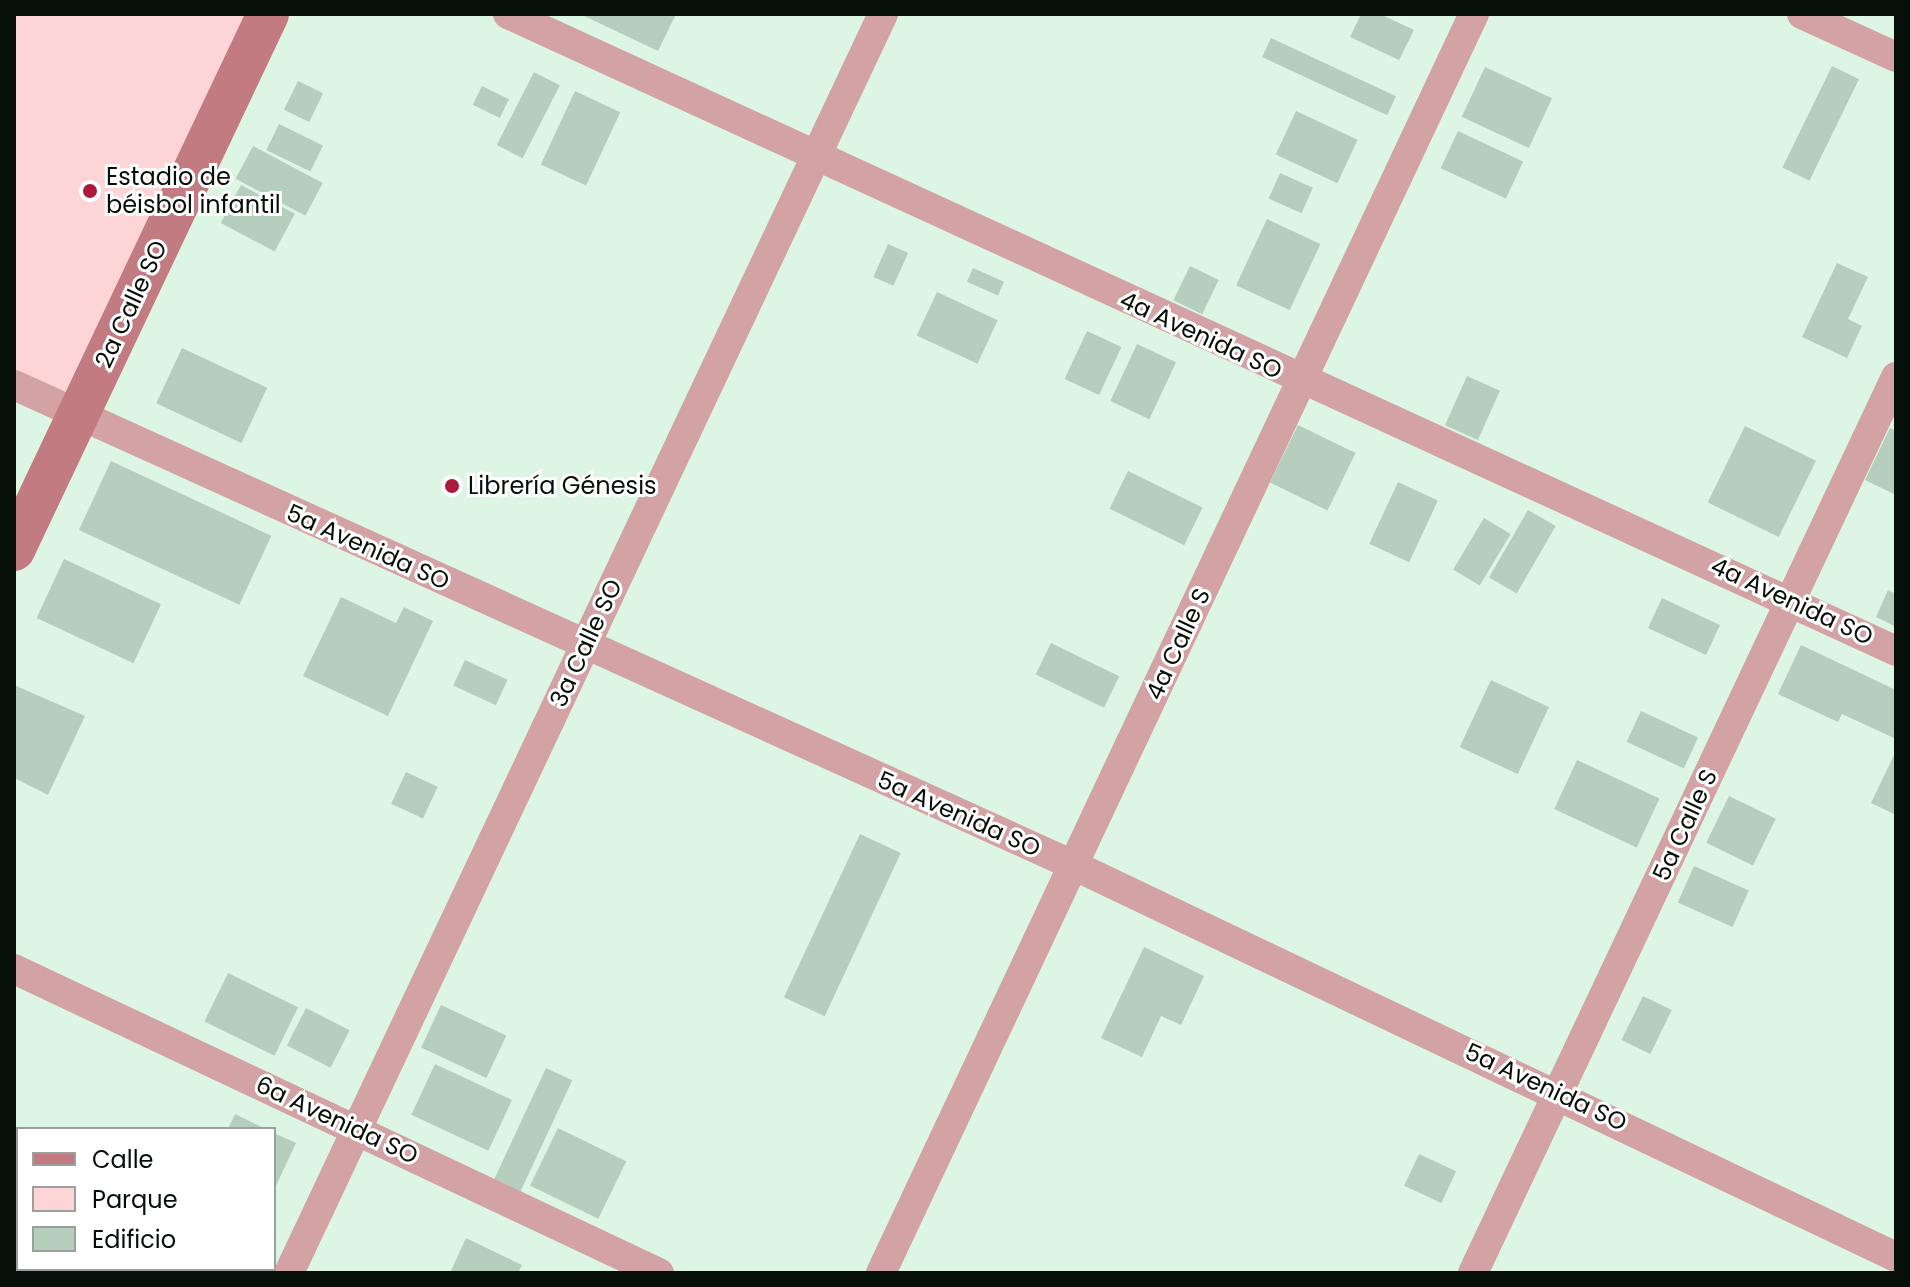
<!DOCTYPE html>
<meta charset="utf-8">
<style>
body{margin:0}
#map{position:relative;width:1910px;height:1287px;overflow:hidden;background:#dcf6e3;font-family:Poppins,sans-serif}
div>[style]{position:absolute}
.green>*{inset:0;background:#fed5d7}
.building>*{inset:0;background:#b6cfbd;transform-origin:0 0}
.street>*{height:30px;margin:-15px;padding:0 15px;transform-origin:15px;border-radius:15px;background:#d3a2a5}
.secondary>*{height:42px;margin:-21px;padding:0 21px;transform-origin:21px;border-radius:21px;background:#c27c81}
.dots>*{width:22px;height:22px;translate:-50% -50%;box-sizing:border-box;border:4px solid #fff;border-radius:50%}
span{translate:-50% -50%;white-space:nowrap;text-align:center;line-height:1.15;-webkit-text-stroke:6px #fff;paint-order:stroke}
.poi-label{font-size:24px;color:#060f09}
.left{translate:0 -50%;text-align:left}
.street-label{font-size:24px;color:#060f09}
.frame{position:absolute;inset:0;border:16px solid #060f09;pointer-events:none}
.legend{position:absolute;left:16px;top:1127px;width:260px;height:144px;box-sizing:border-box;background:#fff;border:2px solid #9b9f9d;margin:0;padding:10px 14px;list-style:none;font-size:24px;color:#060f09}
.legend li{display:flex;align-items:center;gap:16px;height:40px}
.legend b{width:40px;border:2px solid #9b9f9d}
</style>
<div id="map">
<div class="green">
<div style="clip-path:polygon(14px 14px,251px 14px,70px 395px,14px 369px)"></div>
</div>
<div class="building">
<div style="clip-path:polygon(580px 14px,676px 14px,658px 51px)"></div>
<div style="clip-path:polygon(1361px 14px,1380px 14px,1414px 30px,1399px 60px,1350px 37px)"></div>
<div style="left:1271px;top:38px;width:138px;height:21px;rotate:25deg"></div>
<div style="left:1832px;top:66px;width:30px;height:113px;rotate:26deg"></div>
<div style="left:1485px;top:67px;width:74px;height:55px;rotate:25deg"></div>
<div style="left:534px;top:72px;width:29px;height:82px;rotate:27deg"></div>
<div style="left:298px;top:81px;width:28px;height:32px;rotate:26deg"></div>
<div style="left:482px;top:86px;width:30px;height:21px;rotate:26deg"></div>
<div style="left:575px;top:91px;width:50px;height:81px;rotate:25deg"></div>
<div style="left:1296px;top:111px;width:68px;height:48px;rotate:25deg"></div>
<div style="left:279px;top:124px;width:49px;height:29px;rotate:26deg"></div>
<div style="left:1458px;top:131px;width:72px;height:41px;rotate:25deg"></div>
<div style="left:253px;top:146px;width:79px;height:37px;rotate:28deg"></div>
<div style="left:1280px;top:173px;width:36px;height:28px;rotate:24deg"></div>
<div style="left:241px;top:185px;width:61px;height:43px;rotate:28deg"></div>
<div style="left:1267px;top:219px;width:59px;height:73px;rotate:25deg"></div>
<div style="left:888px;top:244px;width:22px;height:36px;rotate:24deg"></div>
<div style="clip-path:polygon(1837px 263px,1868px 277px,1848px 319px,1862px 326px,1847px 358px,1802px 337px)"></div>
<div style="left:1190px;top:266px;width:32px;height:38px;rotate:26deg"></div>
<div style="left:973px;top:268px;width:34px;height:15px;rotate:24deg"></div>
<div style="left:937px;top:292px;width:67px;height:48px;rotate:25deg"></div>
<div style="left:1087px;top:331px;width:38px;height:53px;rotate:25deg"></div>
<div style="left:1137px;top:344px;width:43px;height:63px;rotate:25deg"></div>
<div style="left:182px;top:348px;width:94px;height:61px;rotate:25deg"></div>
<div style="left:1467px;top:376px;width:36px;height:54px;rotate:24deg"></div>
<div style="left:1298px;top:425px;width:64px;height:64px;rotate:26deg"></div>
<div style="left:1745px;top:426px;width:79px;height:85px;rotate:26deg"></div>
<div style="clip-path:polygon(1890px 428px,1896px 431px,1896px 495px,1865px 480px)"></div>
<div style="left:111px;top:461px;width:177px;height:76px;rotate:25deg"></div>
<div style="left:1128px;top:471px;width:83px;height:42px;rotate:26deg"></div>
<div style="left:1398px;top:482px;width:44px;height:68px;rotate:25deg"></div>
<div style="left:1528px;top:510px;width:32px;height:78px;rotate:30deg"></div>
<div style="left:1484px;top:518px;width:31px;height:60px;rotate:31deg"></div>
<div style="left:64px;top:559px;width:107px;height:65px;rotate:25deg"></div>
<div style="clip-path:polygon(1888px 590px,1896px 594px,1896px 627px,1876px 617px)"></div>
<div style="clip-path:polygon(341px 597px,396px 623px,404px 607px,433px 621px,388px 716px,303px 676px)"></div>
<div style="left:1662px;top:598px;width:64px;height:33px;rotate:25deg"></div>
<div style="left:1051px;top:643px;width:76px;height:35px;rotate:26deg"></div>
<div style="clip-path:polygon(1801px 645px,1896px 690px,1896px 739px,1842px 714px,1838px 722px,1778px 694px)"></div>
<div style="left:465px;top:660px;width:47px;height:28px;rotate:25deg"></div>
<div style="left:1491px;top:680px;width:64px;height:74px;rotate:25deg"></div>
<div style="clip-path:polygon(14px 685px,85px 716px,48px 795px,14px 778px)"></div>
<div style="left:1641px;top:711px;width:63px;height:34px;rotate:25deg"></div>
<div style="clip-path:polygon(1896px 751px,1896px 815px,1871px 803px)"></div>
<div style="left:1577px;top:760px;width:91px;height:54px;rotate:25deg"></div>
<div style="left:406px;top:772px;width:35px;height:35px;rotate:25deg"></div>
<div style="left:1729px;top:796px;width:52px;height:52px;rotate:26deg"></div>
<div style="left:860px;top:834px;width:45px;height:180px;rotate:25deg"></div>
<div style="left:1694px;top:866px;width:60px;height:40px;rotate:24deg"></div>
<div style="clip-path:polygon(1144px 947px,1204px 976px,1181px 1025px,1161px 1016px,1142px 1057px,1101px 1038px)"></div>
<div style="left:228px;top:973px;width:78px;height:54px;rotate:26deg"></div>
<div style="left:1643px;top:996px;width:32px;height:49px;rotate:26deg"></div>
<div style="left:441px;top:1005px;width:72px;height:47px;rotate:25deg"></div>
<div style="left:306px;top:1008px;width:49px;height:42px;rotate:27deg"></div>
<div style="left:435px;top:1064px;width:85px;height:56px;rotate:25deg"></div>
<div style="left:546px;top:1068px;width:29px;height:124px;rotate:25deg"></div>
<div style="clip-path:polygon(235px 1114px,266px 1129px,228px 1129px)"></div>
<div style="left:558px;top:1128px;width:76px;height:64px;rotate:26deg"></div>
<div style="clip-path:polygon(274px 1133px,296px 1143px,274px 1190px)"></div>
<div style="left:1419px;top:1154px;width:41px;height:35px;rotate:25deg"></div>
<div style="clip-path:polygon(466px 1238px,522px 1265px,518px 1273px,450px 1273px)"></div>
<div style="left:148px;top:1269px;width:79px;height:4px"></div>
</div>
<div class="street">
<div style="left:508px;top:14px;width:1527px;rotate:24.65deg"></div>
<div style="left:1802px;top:14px;width:103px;rotate:24.6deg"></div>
<div style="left:14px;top:385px;width:1163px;rotate:24.38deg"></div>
<div style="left:1073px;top:865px;width:912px;rotate:25.47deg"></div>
<div style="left:14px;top:969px;width:713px;rotate:25.24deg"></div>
<div style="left:289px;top:1273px;width:1392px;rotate:-64.74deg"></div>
<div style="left:881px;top:1273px;width:1392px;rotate:-64.78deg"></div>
<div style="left:1473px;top:1273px;width:991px;rotate:-64.73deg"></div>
</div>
<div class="secondary">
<div style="left:14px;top:550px;width:593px;rotate:-64.64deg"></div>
</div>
<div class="dots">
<div style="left:90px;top:191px;background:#ad183d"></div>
<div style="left:452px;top:486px;background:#ad183d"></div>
</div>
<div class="poi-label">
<span class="left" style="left:106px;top:191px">Estadio de<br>béisbol infantil</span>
<span class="left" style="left:468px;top:486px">Librería Génesis</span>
</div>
<div class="street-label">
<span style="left:131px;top:304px;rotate:-65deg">2a Calle SO</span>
<span style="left:1201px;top:335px;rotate:25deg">4a Avenida SO</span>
<span style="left:368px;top:547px;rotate:24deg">5a Avenida SO</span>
<span style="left:1792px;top:601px;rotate:25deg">4a Avenida SO</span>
<span style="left:586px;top:643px;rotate:-65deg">3a Calle SO</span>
<span style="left:1178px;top:644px;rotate:-65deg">4a Calle S</span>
<span style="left:959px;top:814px;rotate:24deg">5a Avenida SO</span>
<span style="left:1685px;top:825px;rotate:-65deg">5a Calle S</span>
<span style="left:1546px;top:1087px;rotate:25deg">5a Avenida SO</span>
<span style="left:337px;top:1120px;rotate:25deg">6a Avenida SO</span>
</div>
<div class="frame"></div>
<ul class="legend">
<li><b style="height:10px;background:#c27c81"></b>Calle</li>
<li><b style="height:22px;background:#fed5d7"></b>Parque</li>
<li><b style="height:22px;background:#b6cfbd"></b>Edificio</li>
</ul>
</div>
